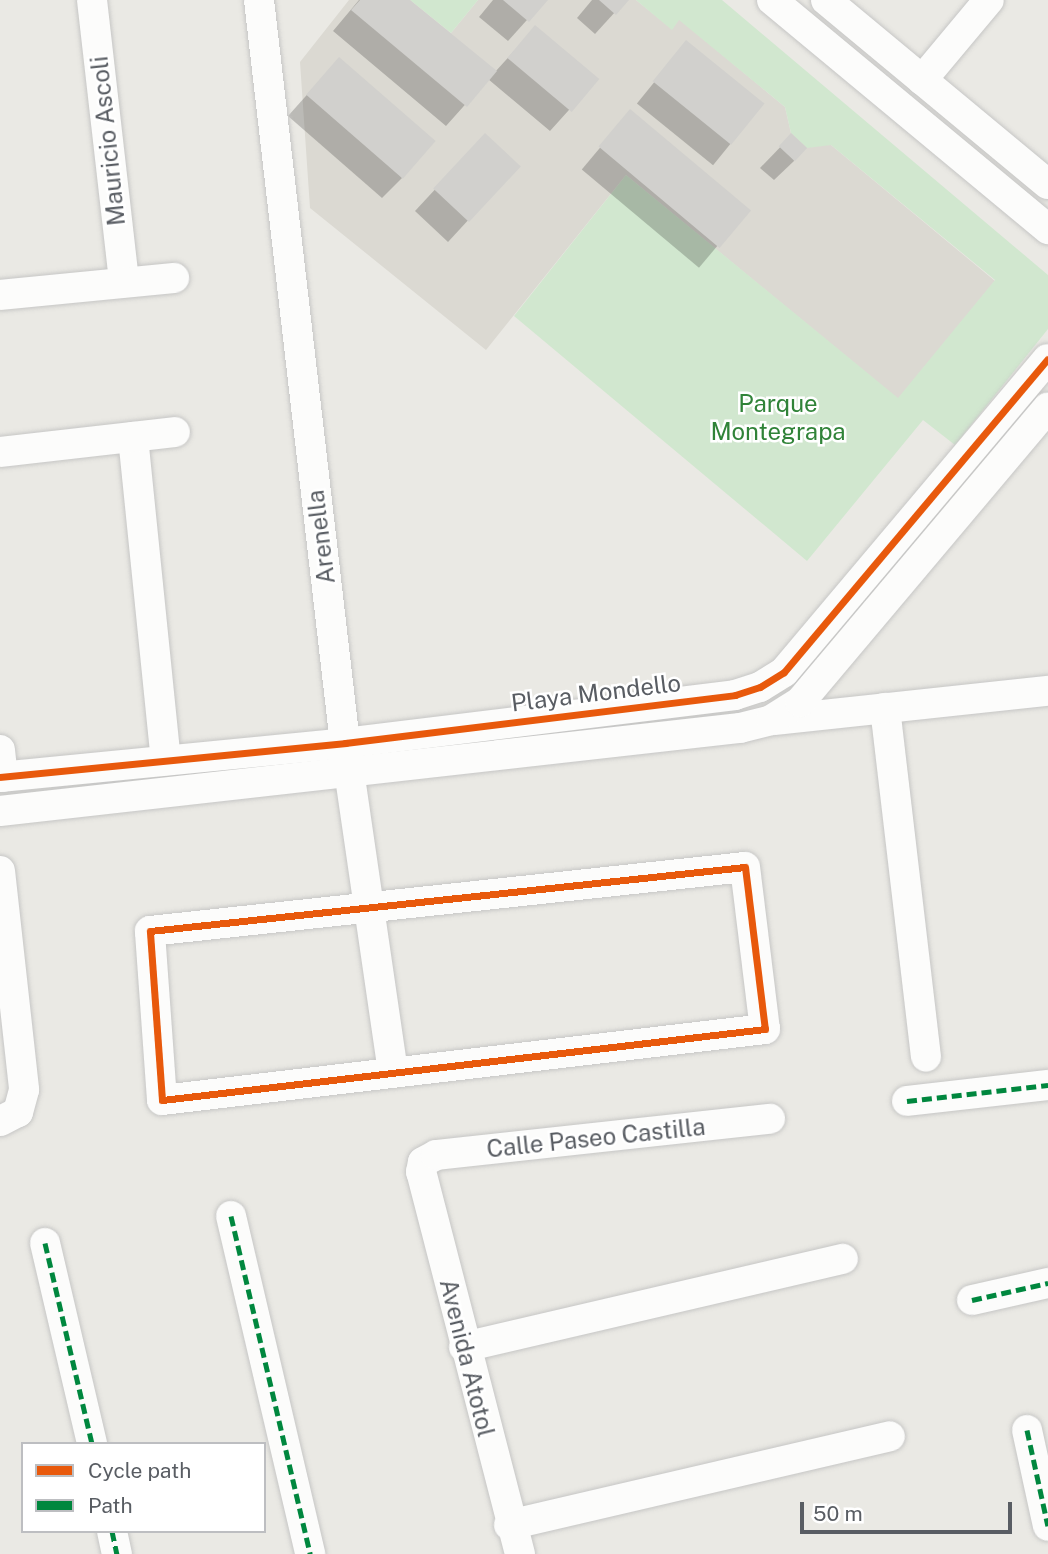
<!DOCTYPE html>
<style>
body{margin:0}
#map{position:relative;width:1048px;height:1554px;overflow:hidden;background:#eae9e4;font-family:"Public Sans",sans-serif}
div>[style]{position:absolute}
.education>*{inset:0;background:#dbd9d2}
.green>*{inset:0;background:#d1e7cf}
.shadow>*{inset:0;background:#0003;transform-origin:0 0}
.building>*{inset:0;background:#d1d0cd;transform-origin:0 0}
.roads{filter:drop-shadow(0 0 2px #c6c6c5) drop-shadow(0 0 2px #c6c6c5)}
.street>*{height:30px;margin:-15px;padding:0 15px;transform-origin:15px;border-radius:15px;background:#fcfcfb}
.quiet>*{height:5px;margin-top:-2.5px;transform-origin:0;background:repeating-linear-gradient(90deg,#00873e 0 10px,transparent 0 15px)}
.cycleway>*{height:7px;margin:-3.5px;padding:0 3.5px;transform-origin:3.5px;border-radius:3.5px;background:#e8590c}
span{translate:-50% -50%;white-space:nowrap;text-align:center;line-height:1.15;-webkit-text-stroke:5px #fff;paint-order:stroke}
.street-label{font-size:24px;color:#595d63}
.park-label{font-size:24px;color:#308338}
.legend{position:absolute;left:21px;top:1442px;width:245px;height:91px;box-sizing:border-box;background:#fff;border:2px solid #bdbec1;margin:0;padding:9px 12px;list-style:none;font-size:21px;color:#595d63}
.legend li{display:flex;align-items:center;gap:14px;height:35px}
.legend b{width:35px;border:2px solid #bdbec1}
.scale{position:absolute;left:800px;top:1502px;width:212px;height:32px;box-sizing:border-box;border:4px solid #595d63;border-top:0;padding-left:9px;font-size:21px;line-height:24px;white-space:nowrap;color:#595d63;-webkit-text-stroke:5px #fff;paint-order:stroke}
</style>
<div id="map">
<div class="education">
<div style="clip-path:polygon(349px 0,410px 0,451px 33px,478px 0,636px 0,672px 29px,679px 19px,785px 107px,791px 133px,831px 145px,995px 281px,898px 399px,626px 175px,486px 350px,310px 208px,300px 62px)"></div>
</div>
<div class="green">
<div style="clip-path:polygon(410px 0,478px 0,451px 33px)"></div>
<div style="clip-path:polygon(636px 0,722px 0,1048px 275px,1048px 329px,955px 445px,923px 420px,807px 561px,514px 316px,626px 175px,898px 398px,995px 280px,831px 145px,807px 148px,791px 133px,785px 107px,679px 20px,672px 30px)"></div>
</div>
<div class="shadow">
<div style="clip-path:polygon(359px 0,407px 0,495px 72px,535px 28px,596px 80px,550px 131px,488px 79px,446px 126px,333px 31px)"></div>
<div style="clip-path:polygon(493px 0,545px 0,508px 41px,479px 17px)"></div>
<div style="clip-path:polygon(592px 0,626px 0,595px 34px,577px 18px)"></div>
<div style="left:686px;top:43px;width:98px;height:78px;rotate:39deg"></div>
<div style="clip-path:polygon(339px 59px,402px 178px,382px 198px,288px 116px)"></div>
<div style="left:630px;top:112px;width:153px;height:75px;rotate:40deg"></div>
<div style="clip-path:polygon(791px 136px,794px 161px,774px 180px,760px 168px)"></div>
<div style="clip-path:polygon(466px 156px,518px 166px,448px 242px,415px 211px)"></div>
</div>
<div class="building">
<div style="clip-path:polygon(360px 0,410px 0,497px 71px,467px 107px,351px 10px)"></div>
<div style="clip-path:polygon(503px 0,548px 0,529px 22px)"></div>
<div style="clip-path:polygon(599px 0,629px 0,616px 15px)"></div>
<div style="left:535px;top:25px;width:84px;height:43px;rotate:40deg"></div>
<div style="left:686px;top:40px;width:101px;height:53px;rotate:39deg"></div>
<div style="left:339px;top:57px;width:128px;height:50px;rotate:41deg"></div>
<div style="left:630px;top:109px;width:158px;height:49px;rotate:40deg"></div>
<div style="left:485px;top:133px;width:49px;height:76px;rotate:43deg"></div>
<div style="left:791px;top:133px;width:22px;height:18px;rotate:43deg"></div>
</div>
<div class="roads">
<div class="street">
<div style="left:92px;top:0;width:284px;rotate:83.5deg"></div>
<div style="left:259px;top:0;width:748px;rotate:83.4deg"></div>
<div style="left:345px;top:743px;width:333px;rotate:81.7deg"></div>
<div style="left:772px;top:0;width:359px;rotate:39.7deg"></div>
<div style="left:826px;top:0;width:288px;rotate:39.7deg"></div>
<div style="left:922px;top:80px;width:104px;rotate:-50.1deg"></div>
<div style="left:0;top:295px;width:175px;rotate:-5.6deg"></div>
<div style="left:133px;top:437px;width:325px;rotate:84.2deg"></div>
<div style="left:0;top:452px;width:176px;rotate:-6.5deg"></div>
<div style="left:885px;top:708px;width:351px;rotate:83.3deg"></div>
<div style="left:775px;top:720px;width:275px;rotate:-6.1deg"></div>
<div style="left:0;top:750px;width:27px;rotate:84deg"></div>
<div style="left:0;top:777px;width:347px;rotate:-5.6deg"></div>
<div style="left:345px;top:743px;width:393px;rotate:-7deg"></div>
<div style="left:735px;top:695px;width:26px;rotate:-18deg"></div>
<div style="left:760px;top:687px;width:28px;rotate:-32deg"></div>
<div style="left:784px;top:672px;width:409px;rotate:-49.9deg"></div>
<div style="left:0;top:811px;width:745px;rotate:-6.4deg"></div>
<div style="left:740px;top:728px;width:32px;rotate:-14deg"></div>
<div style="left:771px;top:720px;width:34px;rotate:-32deg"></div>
<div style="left:800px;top:702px;width:385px;rotate:-49.9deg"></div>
<div style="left:745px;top:867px;width:163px;rotate:83deg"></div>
<div style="left:765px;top:1029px;width:607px;rotate:173.28deg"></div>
<div style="left:162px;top:1100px;width:169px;rotate:-94.1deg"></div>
<div style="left:150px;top:931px;width:598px;rotate:-6.14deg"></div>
<div style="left:0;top:871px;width:220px;rotate:83.7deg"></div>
<div style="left:24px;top:1090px;width:23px;rotate:105deg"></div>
<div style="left:18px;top:1112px;width:20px;rotate:153deg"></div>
<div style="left:907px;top:1101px;width:142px;rotate:-6.5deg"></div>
<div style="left:231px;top:1216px;width:347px;rotate:76.8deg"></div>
<div style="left:45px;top:1243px;width:206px;rotate:76.8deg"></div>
<div style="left:972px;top:1300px;width:78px;rotate:-12.6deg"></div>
<div style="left:464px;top:1347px;width:389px;rotate:-13.1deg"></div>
<div style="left:1027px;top:1430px;width:98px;rotate:77.7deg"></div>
<div style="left:509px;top:1525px;width:391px;rotate:-13.1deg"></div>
<div style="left:112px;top:1531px;width:24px;rotate:78deg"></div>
<div style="left:520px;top:1554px;width:395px;rotate:-104.5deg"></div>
<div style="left:421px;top:1172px;width:10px;rotate:-79deg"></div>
<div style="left:423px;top:1162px;width:15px;rotate:-28deg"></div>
<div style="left:436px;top:1155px;width:336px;rotate:-6.2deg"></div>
</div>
</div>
<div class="quiet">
<div style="left:907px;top:1101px;width:142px;rotate:-6.5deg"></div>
<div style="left:231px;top:1216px;width:347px;rotate:76.8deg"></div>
<div style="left:45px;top:1243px;width:206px;rotate:76.8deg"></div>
<div style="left:972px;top:1300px;width:78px;rotate:-12.6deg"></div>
<div style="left:1027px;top:1430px;width:98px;rotate:77.7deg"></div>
<div style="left:112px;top:1531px;width:24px;rotate:78deg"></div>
</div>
<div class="cycleway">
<div style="left:0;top:777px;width:347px;rotate:-5.6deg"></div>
<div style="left:345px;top:743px;width:393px;rotate:-7deg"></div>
<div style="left:735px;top:695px;width:26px;rotate:-18deg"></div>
<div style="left:760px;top:687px;width:28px;rotate:-32deg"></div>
<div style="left:784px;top:672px;width:409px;rotate:-49.9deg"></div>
<div style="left:745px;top:867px;width:163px;rotate:83deg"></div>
<div style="left:765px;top:1029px;width:607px;rotate:173.28deg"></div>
<div style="left:162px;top:1100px;width:169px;rotate:-94.1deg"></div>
<div style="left:150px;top:931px;width:598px;rotate:-6.14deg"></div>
</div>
<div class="street-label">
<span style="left:108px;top:141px;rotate:-96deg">Mauricio Ascoli</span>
<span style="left:321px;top:537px;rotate:-97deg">Arenella</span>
<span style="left:596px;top:693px;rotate:-7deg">Playa Mondello</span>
<span style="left:596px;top:1138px;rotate:-6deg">Calle Paseo Castilla</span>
<span style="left:467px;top:1358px;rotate:76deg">Avenida Atotol</span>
</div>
<div class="park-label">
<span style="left:778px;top:418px">Parque<br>Montegrapa</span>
</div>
<ul class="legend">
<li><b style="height:9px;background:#e8590c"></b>Cycle path</li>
<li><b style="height:9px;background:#00873e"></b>Path</li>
</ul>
<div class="scale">50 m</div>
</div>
